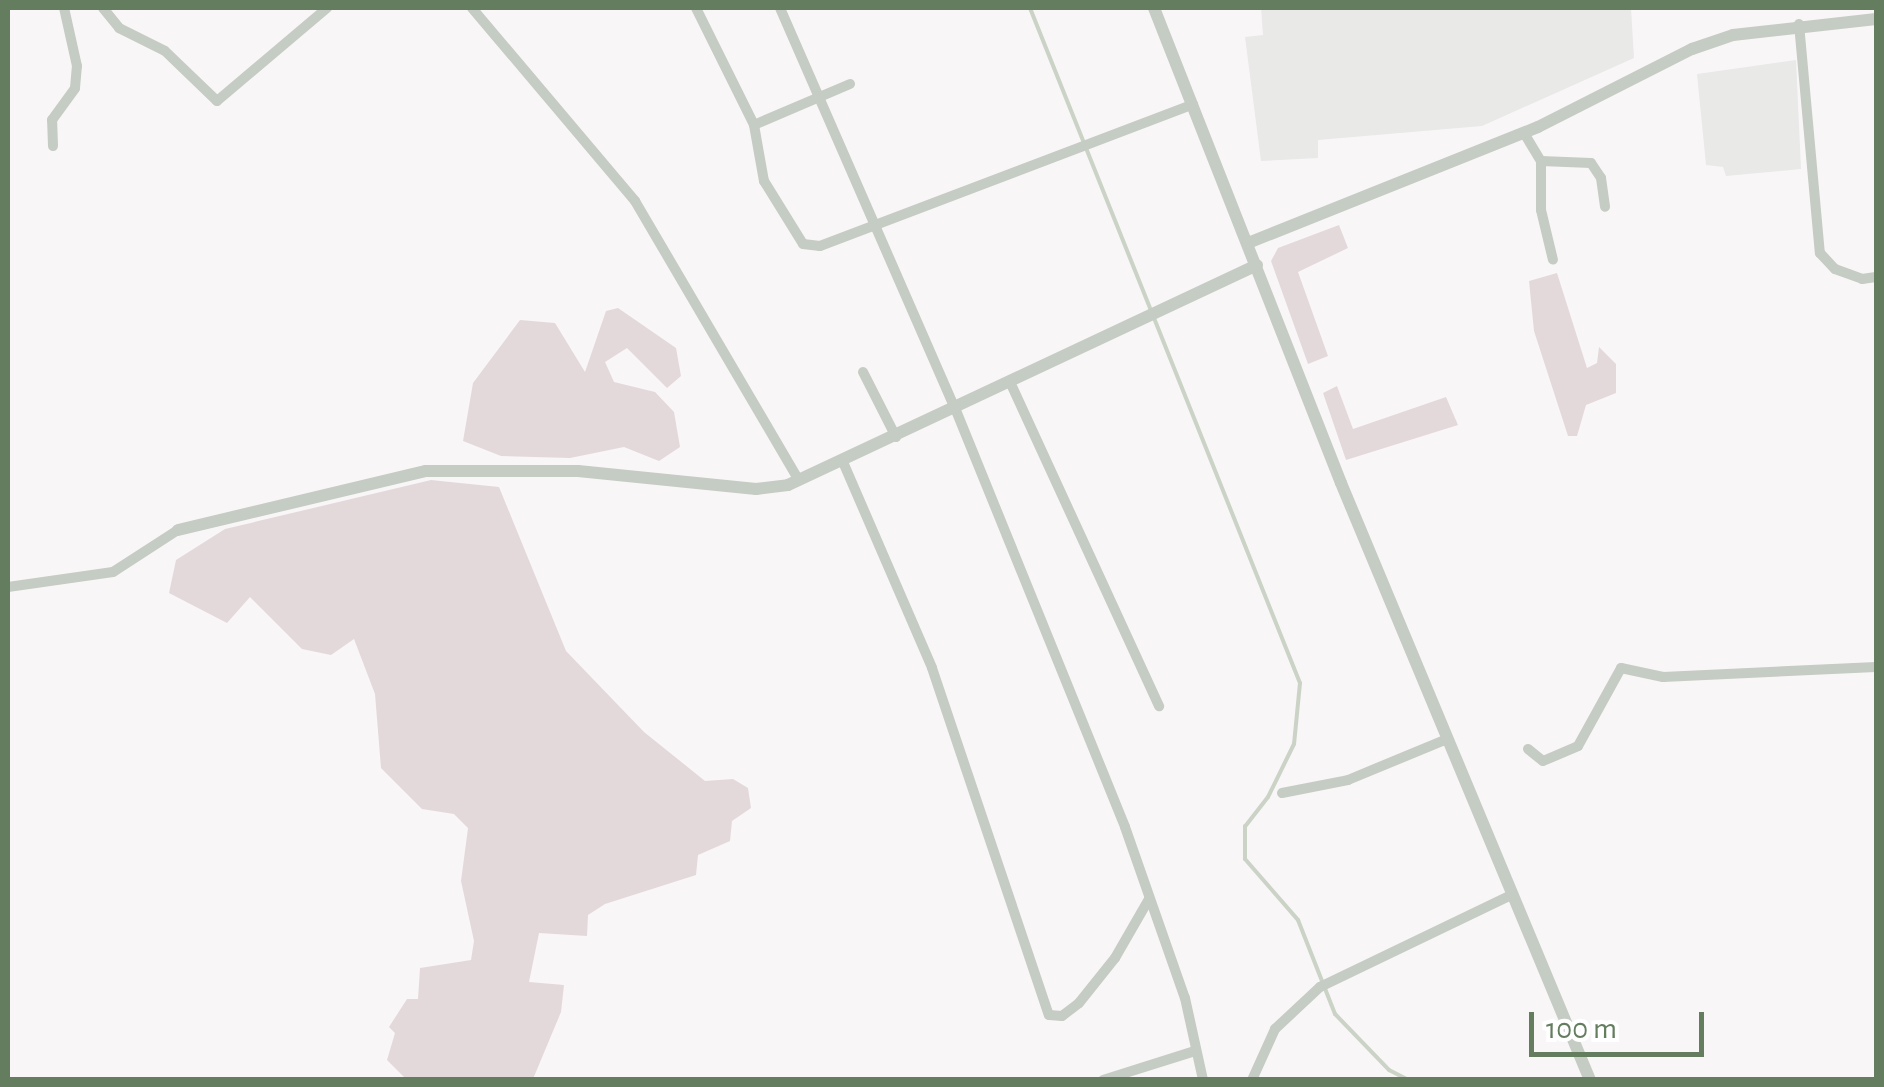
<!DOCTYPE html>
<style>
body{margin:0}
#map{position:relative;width:1884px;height:1087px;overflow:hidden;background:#f9f6f8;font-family:"Alegreya Sans",sans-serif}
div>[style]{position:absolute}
.built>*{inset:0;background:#e9e9e8}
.green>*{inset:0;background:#e3d9da}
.stream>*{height:4px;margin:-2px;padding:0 2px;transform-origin:2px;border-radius:2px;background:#cad3c5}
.minor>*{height:10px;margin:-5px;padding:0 5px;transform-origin:5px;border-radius:5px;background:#c5ccc3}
.tertiary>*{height:12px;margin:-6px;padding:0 6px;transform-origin:6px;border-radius:6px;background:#c5ccc3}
span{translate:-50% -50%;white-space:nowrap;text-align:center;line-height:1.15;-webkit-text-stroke:10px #fff;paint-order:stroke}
.frame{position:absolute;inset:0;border:10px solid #647d5e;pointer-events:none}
.scale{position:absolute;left:1529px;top:1012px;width:175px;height:45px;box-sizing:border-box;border:5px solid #647d5e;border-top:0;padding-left:12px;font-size:30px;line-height:35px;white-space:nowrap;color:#647d5e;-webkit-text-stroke:8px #fff;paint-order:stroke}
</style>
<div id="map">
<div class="built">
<div style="clip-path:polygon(1261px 8px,1631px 8px,1634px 58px,1482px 126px,1318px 140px,1318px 158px,1261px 161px,1245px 37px,1263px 35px)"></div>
<div style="clip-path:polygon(1796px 60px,1801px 169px,1726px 176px,1723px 167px,1706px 165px,1697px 74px)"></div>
</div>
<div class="green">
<div style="clip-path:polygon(1339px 225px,1348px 248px,1298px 272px,1328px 356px,1308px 364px,1271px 261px,1278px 248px)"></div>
<div style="clip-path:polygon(1557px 273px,1587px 368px,1597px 363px,1599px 347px,1616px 364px,1616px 393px,1586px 405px,1577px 436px,1568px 436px,1534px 331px,1529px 281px)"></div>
<div style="clip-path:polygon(618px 308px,676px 348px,681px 376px,667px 388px,627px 348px,605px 362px,614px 382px,655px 392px,674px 412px,680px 447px,659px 461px,624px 447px,570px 458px,501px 456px,463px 441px,473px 383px,520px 320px,555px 323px,585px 372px,606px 311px)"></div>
<div style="clip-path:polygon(1337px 386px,1353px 429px,1446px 397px,1458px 425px,1346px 460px,1323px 393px)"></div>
<div style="clip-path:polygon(431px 480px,499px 487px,566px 651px,644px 732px,705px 781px,733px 779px,748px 788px,751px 808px,732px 821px,730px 841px,698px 855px,696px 875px,605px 904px,588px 915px,587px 936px,539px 933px,529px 982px,564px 985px,561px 1012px,533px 1079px,406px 1079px,387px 1060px,395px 1033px,389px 1027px,407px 999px,418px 999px,420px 968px,471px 960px,474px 941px,461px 881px,468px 828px,454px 814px,422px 809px,381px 768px,375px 694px,354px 639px,331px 655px,302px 649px,250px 597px,227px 623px,169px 593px,176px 560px,225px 529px)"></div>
</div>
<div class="stream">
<div style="left:1030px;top:8px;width:727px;rotate:68.2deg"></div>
<div style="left:1300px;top:683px;width:61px;rotate:95.6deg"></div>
<div style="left:1294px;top:744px;width:59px;rotate:116.1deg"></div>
<div style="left:1268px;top:797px;width:37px;rotate:128deg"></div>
<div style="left:1245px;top:826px;width:33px;rotate:90deg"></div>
<div style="left:1245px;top:859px;width:81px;rotate:49deg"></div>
<div style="left:1298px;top:920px;width:101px;rotate:68.5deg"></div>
<div style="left:1335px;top:1014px;width:78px;rotate:46deg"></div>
<div style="left:1389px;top:1070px;width:22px;rotate:27deg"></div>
</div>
<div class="minor">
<div style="left:103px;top:8px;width:26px;rotate:51deg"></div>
<div style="left:119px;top:28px;width:51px;rotate:26.6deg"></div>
<div style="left:165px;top:51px;width:72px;rotate:43.9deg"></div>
<div style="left:217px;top:101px;width:144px;rotate:-40.2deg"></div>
<div style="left:472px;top:8px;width:253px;rotate:49.8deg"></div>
<div style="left:635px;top:201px;width:324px;rotate:59.6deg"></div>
<div style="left:696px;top:8px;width:131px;rotate:63.6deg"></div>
<div style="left:780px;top:8px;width:437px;rotate:66.4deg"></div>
<div style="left:955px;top:408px;width:452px;rotate:67.9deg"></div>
<div style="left:1125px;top:827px;width:181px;rotate:70.7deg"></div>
<div style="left:1185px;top:998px;width:84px;rotate:77.6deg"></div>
<div style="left:1799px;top:24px;width:230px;rotate:84.8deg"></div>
<div style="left:1820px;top:253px;width:22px;rotate:47deg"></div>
<div style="left:1835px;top:269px;width:29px;rotate:20deg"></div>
<div style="left:1862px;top:279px;width:14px;rotate:-8deg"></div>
<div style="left:850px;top:84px;width:104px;rotate:156.9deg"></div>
<div style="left:754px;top:125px;width:57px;rotate:79.9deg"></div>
<div style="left:764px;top:181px;width:74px;rotate:58.2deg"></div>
<div style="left:803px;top:244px;width:17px;rotate:7deg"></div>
<div style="left:820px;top:246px;width:399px;rotate:-20.8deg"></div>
<div style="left:1524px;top:133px;width:33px;rotate:59deg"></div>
<div style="left:1541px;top:161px;width:49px;rotate:90deg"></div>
<div style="left:1541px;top:210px;width:51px;rotate:76.5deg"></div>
<div style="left:53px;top:146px;width:26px;rotate:-92deg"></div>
<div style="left:52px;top:120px;width:39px;rotate:-54deg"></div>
<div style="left:75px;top:88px;width:22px;rotate:-85deg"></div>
<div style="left:77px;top:66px;width:59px;rotate:-102.6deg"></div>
<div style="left:1541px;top:161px;width:50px;rotate:2.3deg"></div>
<div style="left:1591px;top:163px;width:18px;rotate:56deg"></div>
<div style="left:1601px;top:178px;width:29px;rotate:82deg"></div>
<div style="left:863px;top:372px;width:73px;rotate:63.1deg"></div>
<div style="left:1010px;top:382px;width:357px;rotate:65.3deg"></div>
<div style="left:843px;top:462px;width:224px;rotate:66.6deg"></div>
<div style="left:932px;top:668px;width:366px;rotate:71.4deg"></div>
<div style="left:1049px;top:1015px;width:13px;rotate:4deg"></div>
<div style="left:1062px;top:1016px;width:21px;rotate:-37deg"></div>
<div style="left:1079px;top:1003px;width:58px;rotate:-51.3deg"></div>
<div style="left:1115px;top:958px;width:68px;rotate:-60deg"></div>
<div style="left:8px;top:587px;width:106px;rotate:-8.1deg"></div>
<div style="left:113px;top:572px;width:77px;rotate:-32.9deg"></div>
<div style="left:1528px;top:749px;width:19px;rotate:39deg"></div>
<div style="left:1543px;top:761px;width:38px;rotate:-23deg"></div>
<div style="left:1578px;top:746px;width:89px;rotate:-61.1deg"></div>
<div style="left:1621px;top:668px;width:43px;rotate:12.1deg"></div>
<div style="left:1663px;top:677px;width:213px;rotate:-2.7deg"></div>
<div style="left:1282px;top:793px;width:67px;rotate:-11.1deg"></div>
<div style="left:1348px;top:780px;width:107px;rotate:-22.5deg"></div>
<div style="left:1103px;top:1080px;width:96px;rotate:-17.5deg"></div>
<div style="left:1252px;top:1080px;width:56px;rotate:-65.7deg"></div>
<div style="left:1275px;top:1029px;width:62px;rotate:-43deg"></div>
<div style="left:1320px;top:987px;width:214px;rotate:-25.7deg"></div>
</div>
<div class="tertiary">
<div style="left:1154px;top:8px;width:510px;rotate:68.51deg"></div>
<div style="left:1341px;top:483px;width:647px;rotate:67.36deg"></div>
<div style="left:1248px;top:243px;width:312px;rotate:-21.8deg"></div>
<div style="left:1538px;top:127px;width:173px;rotate:-26.9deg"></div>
<div style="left:1692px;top:49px;width:43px;rotate:-18.9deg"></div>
<div style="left:1733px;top:35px;width:144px;rotate:-6.4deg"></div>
<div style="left:178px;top:530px;width:255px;rotate:-13.4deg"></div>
<div style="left:426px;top:471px;width:152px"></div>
<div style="left:578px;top:471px;width:179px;rotate:5.8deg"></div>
<div style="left:756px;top:489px;width:32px;rotate:-7deg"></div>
<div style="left:788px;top:485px;width:518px;rotate:-25.13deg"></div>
</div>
<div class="frame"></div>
<div class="scale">100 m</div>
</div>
